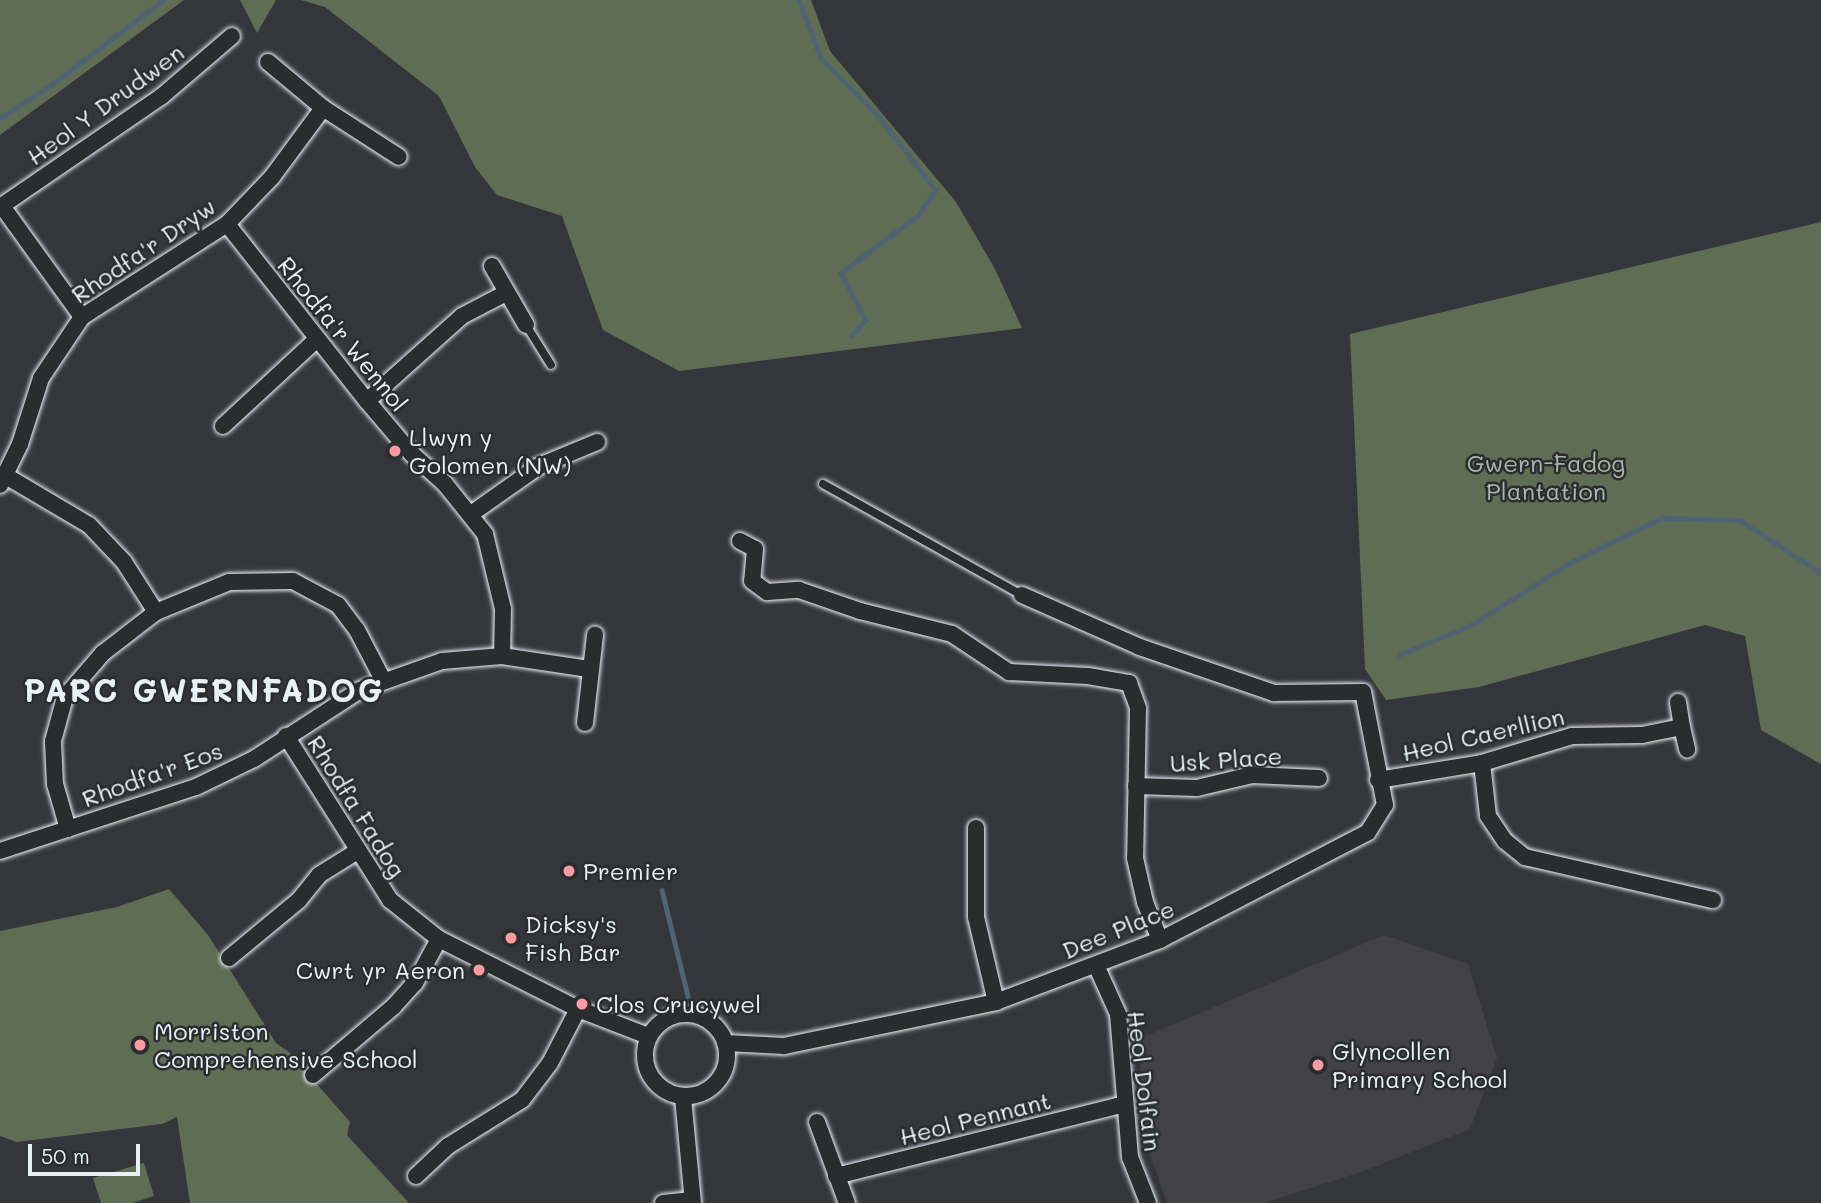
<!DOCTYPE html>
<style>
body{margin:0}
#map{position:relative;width:1821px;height:1203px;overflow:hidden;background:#35363b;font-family:Mali,sans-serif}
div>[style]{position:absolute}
.built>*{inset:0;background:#42414a}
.green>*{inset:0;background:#5f6d54}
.stream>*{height:4.5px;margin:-2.25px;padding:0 2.25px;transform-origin:2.25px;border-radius:2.25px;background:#506373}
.roads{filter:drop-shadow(0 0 2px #e8f1f8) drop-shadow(0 0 2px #e8f1f8)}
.service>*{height:8px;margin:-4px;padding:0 4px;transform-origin:4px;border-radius:4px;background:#2a2d2e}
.minor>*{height:16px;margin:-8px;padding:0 8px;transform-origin:8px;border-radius:8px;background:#2a2d2e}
.minor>.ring{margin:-8px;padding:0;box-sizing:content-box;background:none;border:16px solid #2a2d2e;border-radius:50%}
.dots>*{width:19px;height:19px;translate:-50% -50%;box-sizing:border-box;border:4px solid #2a2d2e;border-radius:50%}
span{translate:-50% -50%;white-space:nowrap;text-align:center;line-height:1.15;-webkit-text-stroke:5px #2a2d2e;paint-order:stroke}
.street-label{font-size:24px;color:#e8f1f8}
.poi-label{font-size:24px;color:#e8f1f8}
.left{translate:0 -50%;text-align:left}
.right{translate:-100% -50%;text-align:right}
.park-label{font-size:24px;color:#aab6ae}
.district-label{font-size:32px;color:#e8f1f8;font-weight:700;letter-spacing:2px}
.scale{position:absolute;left:28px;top:1144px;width:112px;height:32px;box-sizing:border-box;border:4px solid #e8f1f8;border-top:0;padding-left:9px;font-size:21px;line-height:24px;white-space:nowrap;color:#e8f1f8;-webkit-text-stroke:5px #2a2d2e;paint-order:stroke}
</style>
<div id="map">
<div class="built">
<div style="clip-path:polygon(1384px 935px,1468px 964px,1497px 1058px,1470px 1129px,1364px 1171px,1264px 1203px,1167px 1203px,1144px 1137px,1139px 1039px)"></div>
</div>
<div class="green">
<div style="clip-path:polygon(0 0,184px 0,0 135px)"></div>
<div style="clip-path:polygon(240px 0,276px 0,257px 33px)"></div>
<div style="clip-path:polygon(301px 0,811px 0,830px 51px,956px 202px,995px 269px,1022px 328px,679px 371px,603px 330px,562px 216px,497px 195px,475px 167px,439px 96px,325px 7px)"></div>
<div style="clip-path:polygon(1821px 222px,1821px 764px,1761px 730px,1745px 636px,1705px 625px,1479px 687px,1386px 700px,1365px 669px,1350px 334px)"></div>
<div style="clip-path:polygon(169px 889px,208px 935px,276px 1043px,289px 1052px,350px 1122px,347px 1135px,409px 1203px,190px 1203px,177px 1117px,162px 1124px,17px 1142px,0 1136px,0 931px,117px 907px)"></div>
<div style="clip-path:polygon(144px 1163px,154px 1196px,132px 1203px,101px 1203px,93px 1178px)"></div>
</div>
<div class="stream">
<div style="left:799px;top:0;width:62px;rotate:69.2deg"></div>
<div style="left:821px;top:58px;width:81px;rotate:45.5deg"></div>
<div style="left:878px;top:116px;width:94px;rotate:51.9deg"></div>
<div style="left:936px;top:190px;width:32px;rotate:125deg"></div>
<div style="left:918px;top:216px;width:96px;rotate:143.5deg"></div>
<div style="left:841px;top:273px;width:53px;rotate:62deg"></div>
<div style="left:866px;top:320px;width:21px;rotate:131deg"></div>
<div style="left:0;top:118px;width:61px;rotate:-32.9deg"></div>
<div style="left:51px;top:85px;width:141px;rotate:-37.2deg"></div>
<div style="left:1399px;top:655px;width:78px;rotate:-22.6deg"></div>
<div style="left:1471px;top:625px;width:120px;rotate:-32.1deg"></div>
<div style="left:1573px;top:561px;width:99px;rotate:-25.8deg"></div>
<div style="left:1662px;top:518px;width:78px;rotate:1.5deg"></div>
<div style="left:1740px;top:520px;width:97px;rotate:33.2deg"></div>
<div style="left:662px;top:890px;width:109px;rotate:76.2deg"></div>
</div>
<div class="roads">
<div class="service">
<div style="left:526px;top:325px;width:47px;rotate:58deg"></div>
<div style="left:823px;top:484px;width:228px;rotate:29.2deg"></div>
</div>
<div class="minor">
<div style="left:268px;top:62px;width:72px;rotate:39.9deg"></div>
<div style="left:323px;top:108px;width:90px;rotate:32.8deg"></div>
<div style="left:2px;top:206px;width:137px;rotate:54.2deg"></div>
<div style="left:0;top:207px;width:196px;rotate:-34.4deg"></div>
<div style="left:162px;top:96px;width:92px;rotate:-40.6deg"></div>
<div style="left:227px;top:224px;width:226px;rotate:51.7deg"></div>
<div style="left:367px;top:401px;width:70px;rotate:49.7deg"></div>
<div style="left:412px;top:454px;width:45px;rotate:42.3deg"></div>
<div style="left:445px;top:484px;width:64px;rotate:51.3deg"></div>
<div style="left:485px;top:534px;width:77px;rotate:76.5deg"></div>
<div style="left:503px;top:609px;width:47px;rotate:91.2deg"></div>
<div style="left:492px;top:266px;width:68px;rotate:60deg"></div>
<div style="left:367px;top:401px;width:127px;rotate:-41.8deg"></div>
<div style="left:462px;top:316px;width:50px;rotate:-27.6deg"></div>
<div style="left:223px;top:426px;width:128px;rotate:-42.8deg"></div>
<div style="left:6px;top:476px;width:96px;rotate:30.6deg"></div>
<div style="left:89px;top:525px;width:51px;rotate:46.6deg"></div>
<div style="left:124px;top:562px;width:59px;rotate:57.4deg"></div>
<div style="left:0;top:485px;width:46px;rotate:-64deg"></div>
<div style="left:20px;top:444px;width:69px;rotate:-72.3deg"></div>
<div style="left:41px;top:378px;width:73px;rotate:-56.1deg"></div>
<div style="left:82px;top:317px;width:172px;rotate:-32.7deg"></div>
<div style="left:227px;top:224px;width:65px;rotate:-46.2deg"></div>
<div style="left:272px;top:177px;width:86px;rotate:-53.5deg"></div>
<div style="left:471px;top:514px;width:83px;rotate:-35.2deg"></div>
<div style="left:539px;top:466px;width:63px;rotate:-22.5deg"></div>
<div style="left:740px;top:541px;width:17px;rotate:28deg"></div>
<div style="left:755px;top:549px;width:32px;rotate:95deg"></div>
<div style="left:752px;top:581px;width:19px;rotate:36deg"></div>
<div style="left:767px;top:592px;width:32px;rotate:-4deg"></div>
<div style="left:799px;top:590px;width:65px;rotate:19deg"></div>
<div style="left:860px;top:611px;width:95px;rotate:14deg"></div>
<div style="left:952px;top:634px;width:69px;rotate:33.7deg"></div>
<div style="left:1009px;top:672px;width:79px;rotate:2.9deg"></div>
<div style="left:1088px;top:676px;width:42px;rotate:9.7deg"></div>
<div style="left:1129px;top:683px;width:27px;rotate:70deg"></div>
<div style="left:1138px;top:708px;width:150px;rotate:91.1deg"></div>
<div style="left:1135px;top:858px;width:45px;rotate:77.2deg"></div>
<div style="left:1145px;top:902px;width:41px;rotate:68.5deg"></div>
<div style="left:1678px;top:702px;width:25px;rotate:81deg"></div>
<div style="left:585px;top:723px;width:89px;rotate:-83.5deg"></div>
<div style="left:286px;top:736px;width:194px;rotate:57.6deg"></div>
<div style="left:390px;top:900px;width:63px;rotate:38.5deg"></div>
<div style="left:439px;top:939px;width:156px;rotate:26.7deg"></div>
<div style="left:578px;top:1009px;width:75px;rotate:21.1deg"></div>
<div style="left:1482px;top:763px;width:53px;rotate:83.5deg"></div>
<div style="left:1488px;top:816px;width:30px;rotate:56deg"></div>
<div style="left:1505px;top:841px;width:26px;rotate:39deg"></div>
<div style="left:1525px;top:857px;width:193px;rotate:12.9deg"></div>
<div style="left:1378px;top:780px;width:105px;rotate:-9.3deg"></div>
<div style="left:1482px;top:763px;width:94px;rotate:-16.7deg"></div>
<div style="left:1572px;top:736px;width:70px;rotate:-0.8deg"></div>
<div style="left:1642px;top:735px;width:41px;rotate:-11.3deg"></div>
<div style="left:1682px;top:727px;width:23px;rotate:77deg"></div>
<div style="left:1136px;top:786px;width:61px;rotate:1.9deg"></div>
<div style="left:1197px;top:788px;width:57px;rotate:-13.3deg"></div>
<div style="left:1252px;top:775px;width:67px;rotate:2.6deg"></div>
<div style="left:976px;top:828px;width:89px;rotate:90deg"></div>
<div style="left:976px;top:917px;width:87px;rotate:76.8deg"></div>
<div style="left:68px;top:829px;width:47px;rotate:-106.1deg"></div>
<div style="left:55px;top:784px;width:43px;rotate:-92.7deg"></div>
<div style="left:53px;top:741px;width:46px;rotate:-74.7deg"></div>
<div style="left:65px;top:697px;width:58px;rotate:-49.2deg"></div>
<div style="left:103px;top:653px;width:67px;rotate:-37.7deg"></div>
<div style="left:156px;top:612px;width:79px;rotate:-22.3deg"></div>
<div style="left:229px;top:582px;width:64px;rotate:-0.9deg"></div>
<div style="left:293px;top:581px;width:51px;rotate:28.1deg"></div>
<div style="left:338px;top:605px;width:31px;rotate:53deg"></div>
<div style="left:357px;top:630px;width:56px;rotate:62.5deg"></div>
<div style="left:0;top:851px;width:206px;rotate:-18.1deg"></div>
<div style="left:196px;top:787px;width:64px;rotate:-25.8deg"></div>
<div style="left:254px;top:759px;width:126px;rotate:-33.1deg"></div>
<div style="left:360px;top:690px;width:87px;rotate:-19.5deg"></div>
<div style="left:442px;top:661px;width:60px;rotate:-4.8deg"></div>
<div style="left:502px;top:656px;width:88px;rotate:8.5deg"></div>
<div style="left:229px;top:958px;width:91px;rotate:-39.6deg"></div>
<div style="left:299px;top:900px;width:32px;rotate:-51deg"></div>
<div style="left:319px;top:875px;width:44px;rotate:-31.9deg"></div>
<div style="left:1096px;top:965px;width:54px;rotate:65.8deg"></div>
<div style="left:1118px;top:1014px;width:144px;rotate:85.2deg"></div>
<div style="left:1130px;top:1157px;width:49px;rotate:68.6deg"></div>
<div class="ring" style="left:645px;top:1014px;width:66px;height:66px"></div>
<div style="left:726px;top:1043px;width:58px;rotate:3deg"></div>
<div style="left:784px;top:1046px;width:217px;rotate:-11.7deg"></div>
<div style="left:996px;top:1002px;width:175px;rotate:-20.7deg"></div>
<div style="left:1160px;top:940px;width:234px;rotate:-27.4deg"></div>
<div style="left:1368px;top:832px;width:32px;rotate:-58deg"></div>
<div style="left:1385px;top:805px;width:115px;rotate:-101deg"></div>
<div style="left:1363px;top:692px;width:89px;rotate:179.4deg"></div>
<div style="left:1274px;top:693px;width:142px;rotate:-161.1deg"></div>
<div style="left:1140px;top:647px;width:129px;rotate:-156.2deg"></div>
<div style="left:313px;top:1075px;width:106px;rotate:-40.4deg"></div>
<div style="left:394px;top:1006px;width:31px;rotate:-48deg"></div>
<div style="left:415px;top:983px;width:50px;rotate:-61.4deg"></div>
<div style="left:683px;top:1097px;width:106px;rotate:84.6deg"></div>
<div style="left:817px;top:1122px;width:86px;rotate:69.7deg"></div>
<div style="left:416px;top:1176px;width:44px;rotate:-43.2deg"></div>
<div style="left:448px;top:1146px;width:87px;rotate:-31.9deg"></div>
<div style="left:522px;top:1100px;width:46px;rotate:-52.9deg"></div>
<div style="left:550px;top:1063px;width:61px;rotate:-62.6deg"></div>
<div style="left:836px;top:1176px;width:298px;rotate:-14deg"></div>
<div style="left:663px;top:1203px;width:29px;rotate:-6deg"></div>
</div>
</div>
<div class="dots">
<div style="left:395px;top:451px;background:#ff9aa2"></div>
<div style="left:569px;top:871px;background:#ff9aa2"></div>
<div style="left:511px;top:938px;background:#ff9aa2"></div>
<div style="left:479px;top:970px;background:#ff9aa2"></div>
<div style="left:582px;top:1004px;background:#ff9aa2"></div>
<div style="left:140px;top:1045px;background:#ff9aa2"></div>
<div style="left:1318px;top:1065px;background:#ff9aa2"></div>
</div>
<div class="street-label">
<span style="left:105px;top:104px;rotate:-36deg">Heol Y Drudwen</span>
<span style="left:143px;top:250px;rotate:-34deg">Rhodfa'r Dryw</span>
<span style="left:343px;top:334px;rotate:51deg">Rhodfa'r Wennol</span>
<span style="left:1483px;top:734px;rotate:-13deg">Heol Caerllion</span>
<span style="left:1226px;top:759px;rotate:-4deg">Usk Place</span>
<span style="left:152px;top:774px;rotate:-20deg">Rhodfa'r Eos</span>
<span style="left:357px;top:806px;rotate:58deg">Rhodfa Fadog</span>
<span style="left:1118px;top:929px;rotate:-22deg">Dee Place</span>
<span style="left:1145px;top:1081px;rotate:83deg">Heol Dolfain</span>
<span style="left:975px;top:1118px;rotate:-14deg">Heol Pennant</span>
</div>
<div class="poi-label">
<span class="left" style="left:409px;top:451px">Llwyn y<br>Golomen (NW)</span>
<span class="left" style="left:583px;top:871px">Premier</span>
<span class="left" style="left:525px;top:938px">Dicksy's<br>Fish Bar</span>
<span class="right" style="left:465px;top:970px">Cwrt yr Aeron</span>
<span class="left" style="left:596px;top:1004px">Clos Crucywel</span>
<span class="left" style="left:154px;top:1045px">Morriston<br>Comprehensive School</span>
<span class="left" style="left:1332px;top:1065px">Glyncollen<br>Primary School</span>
</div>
<div class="park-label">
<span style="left:1546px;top:477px">Gwern-Fadog<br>Plantation</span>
</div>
<div class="district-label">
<span style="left:204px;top:689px">PARC GWERNFADOG</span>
</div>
<div class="scale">50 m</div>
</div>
